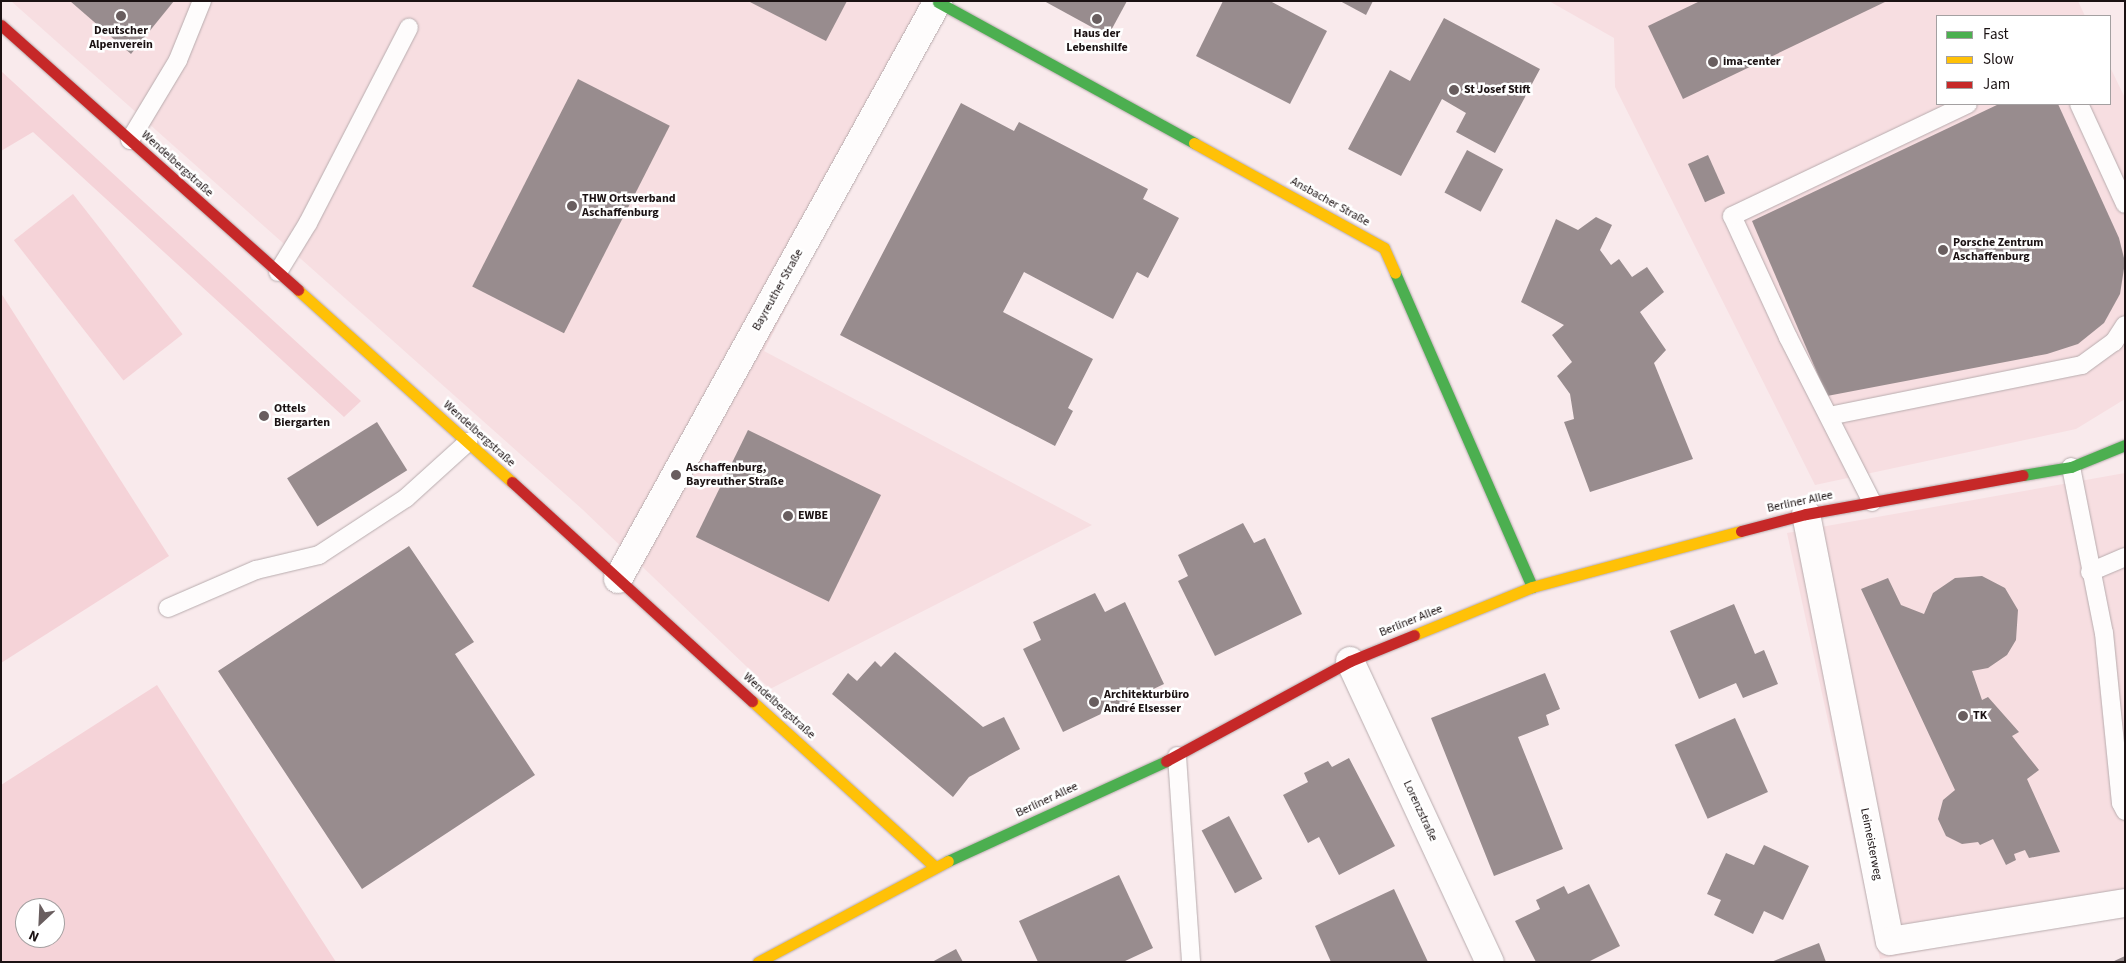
<!DOCTYPE html>
<meta charset="utf-8">
<style>
body{margin:0}
#map{position:relative;width:2126px;height:963px;overflow:hidden;background:#f9eaec;font-family:"Source Sans 3",sans-serif}
div>[style]{position:absolute}
.built>*{inset:0;background:#f7dee1}
.green>*{inset:0;background:#f5d3d8;transform-origin:0 0}
.building>*{inset:0;background:#988c8e;transform-origin:0 0}
.roads{filter:drop-shadow(0 0 1px #b8acae) drop-shadow(0 0 1px #b8acae)}
.lane>*{height:18px;margin:-9px;padding:0 9px;transform-origin:9px;border-radius:9px;background:#fefcfc}
.street>*{height:28px;margin:-14px;padding:0 14px;transform-origin:14px;border-radius:14px;background:#fefcfc}
.fast>*{height:11px;margin:-5.5px;padding:0 5.5px;transform-origin:5.5px;border-radius:5.5px;background:#4caf50}
.slow>*{height:11px;margin:-5.5px;padding:0 5.5px;transform-origin:5.5px;border-radius:5.5px;background:#ffc107}
.jam>*{height:11px;margin:-5.5px;padding:0 5.5px;transform-origin:5.5px;border-radius:5.5px;background:#c62828}
.dots>*{width:14px;height:14px;translate:-50% -50%;box-sizing:border-box;border:2px solid #fff;border-radius:50%}
span{translate:-50% -50%;white-space:nowrap;text-align:center;line-height:1.15;-webkit-text-stroke:5px #fff;paint-order:stroke}
.poi-label{font-size:12px;color:#1b1213;font-weight:700}
.left{translate:0 -50%;text-align:left}
.street-label{font-size:12px;color:#1b1213}
.frame{position:absolute;inset:0;border:2px solid #1b1213;pointer-events:none}
.legend{position:absolute;left:1936px;top:15px;width:175px;height:90px;box-sizing:border-box;background:#fff;border:1px solid #a4a0a1;margin:0;padding:6px 9px;list-style:none;font-size:15px;color:#1b1213}
.legend li{display:flex;align-items:center;gap:10px;height:25px}
.legend b{width:25px;border:1px solid #a4a0a1}
.north{position:absolute;left:15px;top:898px;width:50px;height:50px;box-sizing:border-box;background:#fff;border:1px solid #a4a0a1;border-radius:50%;rotate:205deg;font-size:14px;font-weight:700;line-height:20px;text-align:center;color:#1b1213}
.north::after{content:'';display:block;margin:auto;width:18px;height:22px;background:#695e5f;clip-path:polygon(50% 0,100% 100%,50% 72%,0 100%)}
</style>
<div id="map">
<div class="built">
<div style="clip-path:polygon(11px 1px,942px 1px,764px 351px,1092px 525px,770px 689px,582px 509px)"></div>
<div style="clip-path:polygon(1549px 1px,2078px 1px,2085px 16px,1937px 16px,1937px 104px,2110px 104px,2110px 67px,2125px 98px,2125px 399px,2076px 429px,1815px 485px,1615px 87px,1614px 38px)"></div>
<div style="clip-path:polygon(2125px 473px,2125px 912px,1880px 959px,1787px 533px)"></div>
</div>
<div class="green">
<div style="clip-path:polygon(1px 71px,361px 401px,344px 417px,33px 132px,1px 151px)"></div>
<div style="left:73px;top:194px;width:178px;height:75px;rotate:52deg"></div>
<div style="clip-path:polygon(1px 293px,169px 556px,1px 663px)"></div>
<div style="clip-path:polygon(evenodd,157px 685px,336px 962px,1px 962px,1px 785px,157px 685px,25px 908px,55px 908px,55px 938px,25px 938px,25px 908px)"></div>
</div>
<div class="building">
<div style="clip-path:polygon(70px 1px,174px 1px,131px 54px)"></div>
<div style="clip-path:polygon(748px 1px,847px 1px,826px 41px)"></div>
<div style="clip-path:polygon(1044px 1px,1127px 1px,1108px 36px)"></div>
<div style="clip-path:polygon(1223px 1px,1270px 1px,1327px 31px,1290px 104px,1196px 56px)"></div>
<div style="clip-path:polygon(1340px 1px,1373px 1px,1366px 15px)"></div>
<div style="clip-path:polygon(1700px 1px,1887px 1px,1683px 99px,1648px 26px)"></div>
<div style="clip-path:polygon(1444px 18px,1540px 69px,1495px 153px,1456px 132px,1466px 113px,1442px 99px,1401px 176px,1348px 149px,1390px 70px,1410px 81px)"></div>
<div style="left:578px;top:79px;width:103px;height:233px;rotate:27deg"></div>
<div style="clip-path:polygon(961px 103px,1014px 131px,1019px 122px,1148px 189px,1143px 199px,1179px 218px,1148px 278px,1137px 272px,1113px 319px,1024px 272px,1003px 312px,1093px 359px,1068px 408px,1073px 411px,1055px 446px,840px 335px)"></div>
<div style="clip-path:polygon(1999px 104px,2058px 104px,2119px 238px,2125px 262px,2120px 294px,2104px 323px,2078px 344px,2047px 354px,1827px 396px,1752px 221px)"></div>
<div style="left:1467px;top:150px;width:41px;height:48px;rotate:28deg"></div>
<div style="left:1708px;top:155px;width:42px;height:22px;rotate:66deg"></div>
<div style="clip-path:polygon(1596px 217px,1612px 225px,1600px 250px,1611px 265px,1619px 259px,1632px 277px,1647px 267px,1664px 292px,1640px 312px,1666px 350px,1654px 363px,1693px 459px,1590px 492px,1564px 422px,1574px 419px,1570px 394px,1557px 376px,1572px 362px,1552px 335px,1564px 325px,1521px 302px,1556px 219px,1578px 230px)"></div>
<div style="left:377px;top:422px;width:57px;height:106px;rotate:58deg"></div>
<div style="left:748px;top:430px;width:148px;height:119px;rotate:26deg"></div>
<div style="clip-path:polygon(1243px 523px,1254px 543px,1265px 538px,1302px 614px,1215px 656px,1178px 581px,1188px 576px,1178px 555px)"></div>
<div style="clip-path:polygon(409px 546px,474px 642px,455px 654px,535px 775px,362px 889px,218px 671px)"></div>
<div style="clip-path:polygon(1982px 576px,2005px 588px,2018px 610px,2016px 640px,2007px 655px,1988px 668px,1972px 671px,1982px 700px,1988px 697px,2019px 732px,2012px 736px,2039px 770px,2027px 779px,2060px 852px,2029px 858px,2025px 850px,2014px 854px,2016px 860px,2006px 865px,1993px 839px,1980px 845px,1978px 842px,1962px 844px,1946px 836px,1938px 819px,1943px 800px,1955px 790px,1861px 589px,1888px 578px,1901px 605px,1924px 614px,1933px 593px,1955px 578px)"></div>
<div style="clip-path:polygon(1095px 593px,1105px 612px,1125px 602px,1164px 684px,1063px 732px,1023px 649px,1041px 640px,1033px 622px)"></div>
<div style="clip-path:polygon(1734px 604px,1755px 654px,1764px 650px,1778px 684px,1743px 698px,1736px 683px,1699px 699px,1670px 631px)"></div>
<div style="clip-path:polygon(895px 652px,983px 727px,1004px 717px,1020px 749px,969px 777px,953px 797px,832px 694px,848px 673px,857px 681px,875px 661px,881px 667px)"></div>
<div style="clip-path:polygon(1545px 673px,1560px 709px,1546px 715px,1549px 725px,1518px 737px,1563px 849px,1494px 876px,1431px 718px)"></div>
<div style="left:1735px;top:718px;width:81px;height:66px;rotate:66deg"></div>
<div style="clip-path:polygon(1349px 758px,1395px 846px,1339px 875px,1319px 837px,1308px 843px,1283px 795px,1308px 782px,1304px 773px,1328px 761px,1332px 767px)"></div>
<div style="left:1229px;top:816px;width:71px;height:31px;rotate:62deg"></div>
<div style="clip-path:polygon(1764px 845px,1809px 866px,1783px 920px,1764px 911px,1753px 934px,1714px 915px,1721px 900px,1707px 894px,1726px 853px,1754px 865px)"></div>
<div style="clip-path:polygon(1119px 875px,1153px 948px,1123px 962px,1038px 962px,1019px 921px)"></div>
<div style="clip-path:polygon(1589px 884px,1620px 946px,1588px 962px,1536px 962px,1515px 921px,1540px 909px,1536px 900px,1564px 886px,1568px 894px)"></div>
<div style="clip-path:polygon(1394px 889px,1428px 962px,1331px 962px,1315px 926px)"></div>
<div style="clip-path:polygon(1819px 943px,1826px 962px,1771px 962px)"></div>
<div style="clip-path:polygon(956px 949px,963px 962px,932px 962px)"></div>
<div style="clip-path:polygon(2125px 956px,2125px 962px,2112px 962px)"></div>
</div>
<div class="roads">
<div class="lane">
<div style="left:2079px;top:104px;width:110px;rotate:65.3deg"></div>
<div style="left:130px;top:140px;width:93px;rotate:-59deg"></div>
<div style="left:178px;top:60px;width:64px;rotate:-67.9deg"></div>
<div style="left:278px;top:272px;width:57px;rotate:-58.5deg"></div>
<div style="left:308px;top:223px;width:220px;rotate:-62.7deg"></div>
<div style="left:1829px;top:416px;width:258px;rotate:-11.4deg"></div>
<div style="left:2082px;top:365px;width:39px;rotate:-36deg"></div>
<div style="left:2114px;top:342px;width:20px;rotate:-57deg"></div>
<div style="left:2071px;top:467px;width:169px;rotate:78.8deg"></div>
<div style="left:2104px;top:633px;width:171px;rotate:84.3deg"></div>
<div style="left:2121px;top:803px;width:9px;rotate:63deg"></div>
<div style="left:1872px;top:502px;width:185px;rotate:-117deg"></div>
<div style="left:1788px;top:337px;width:133px;rotate:-114.8deg"></div>
<div style="left:1732px;top:216px;width:261px;rotate:-25.4deg"></div>
<div style="left:2090px;top:572px;width:38px;rotate:-23deg"></div>
<div style="left:168px;top:608px;width:96px;rotate:-23.4deg"></div>
<div style="left:256px;top:570px;width:65px;rotate:-13.4deg"></div>
<div style="left:319px;top:555px;width:104px;rotate:-33.2deg"></div>
<div style="left:406px;top:498px;width:84px;rotate:-42.1deg"></div>
<div style="left:1177px;top:756px;width:206px;rotate:86.1deg"></div>
</div>
<div class="street">
<div style="left:1806px;top:514px;width:435px;rotate:78.9deg"></div>
<div style="left:1890px;top:941px;width:238px;rotate:-9.2deg"></div>
<div style="left:618px;top:579px;width:661px;rotate:-61.03deg"></div>
<div style="left:1350px;top:661px;width:332px;rotate:65.1deg"></div>
</div>
<div class="fast">
<div style="left:938px;top:2px;width:292px;rotate:28.8deg"></div>
<div style="left:1395px;top:273px;width:343px;rotate:66.4deg"></div>
<div style="left:2023px;top:475px;width:49px;rotate:-9.5deg"></div>
<div style="left:2071px;top:467px;width:58px;rotate:-22.2deg"></div>
<div style="left:948px;top:861px;width:240px;rotate:-24.6deg"></div>
</div>
<div class="slow">
<div style="left:1194px;top:143px;width:217px;rotate:28.9deg"></div>
<div style="left:1384px;top:248px;width:27px;rotate:66deg"></div>
<div style="left:298px;top:290px;width:288px;rotate:41.9deg"></div>
<div style="left:1414px;top:635px;width:127px;rotate:-22.1deg"></div>
<div style="left:1532px;top:587px;width:216px;rotate:-15deg"></div>
<div style="left:752px;top:701px;width:247px;rotate:42.2deg"></div>
<div style="left:758px;top:962px;width:215px;rotate:-28deg"></div>
</div>
<div class="jam">
<div style="left:1px;top:25px;width:398px;rotate:41.7deg"></div>
<div style="left:512px;top:482px;width:325px;rotate:42.4deg"></div>
<div style="left:1741px;top:531px;width:67px;rotate:-14.7deg"></div>
<div style="left:1806px;top:514px;width:220px;rotate:-10.2deg"></div>
<div style="left:1166px;top:761px;width:209px;rotate:-28.5deg"></div>
<div style="left:1350px;top:661px;width:69px;rotate:-22.1deg"></div>
</div>
</div>
<div class="dots">
<div style="left:121px;top:16px;background:#695e5f"></div>
<div style="left:1097px;top:19px;background:#695e5f"></div>
<div style="left:1713px;top:62px;background:#695e5f"></div>
<div style="left:1454px;top:90px;background:#695e5f"></div>
<div style="left:572px;top:206px;background:#695e5f"></div>
<div style="left:1943px;top:250px;background:#695e5f"></div>
<div style="left:264px;top:416px;background:#695e5f"></div>
<div style="left:676px;top:475px;background:#695e5f"></div>
<div style="left:788px;top:516px;background:#695e5f"></div>
<div style="left:1094px;top:702px;background:#695e5f"></div>
<div style="left:1963px;top:716px;background:#695e5f"></div>
</div>
<div class="poi-label">
<span style="left:121px;top:38px">Deutscher<br>Alpenverein</span>
<span style="left:1097px;top:41px">Haus der<br>Lebenshilfe</span>
<span class="left" style="left:1723px;top:62px">ima-center</span>
<span class="left" style="left:1464px;top:90px">St Josef Stift</span>
<span class="left" style="left:582px;top:206px">THW Ortsverband<br>Aschaffenburg</span>
<span class="left" style="left:1953px;top:250px">Porsche Zentrum<br>Aschaffenburg</span>
<span class="left" style="left:274px;top:416px">Ottels<br>Biergarten</span>
<span class="left" style="left:686px;top:475px">Aschaffenburg,<br>Bayreuther Straße</span>
<span class="left" style="left:798px;top:516px">EWBE</span>
<span class="left" style="left:1104px;top:702px">Architekturbüro<br>André Elsesser</span>
<span class="left" style="left:1973px;top:716px">TK</span>
</div>
<div class="street-label">
<span style="left:177px;top:164px;rotate:42deg">Wendelbergstraße</span>
<span style="left:1330px;top:202px;rotate:29deg">Ansbacher Straße</span>
<span style="left:778px;top:290px;rotate:-61deg">Bayreuther Straße</span>
<span style="left:479px;top:434px;rotate:42deg">Wendelbergstraße</span>
<span style="left:1800px;top:502px;rotate:-12deg">Berliner Allee</span>
<span style="left:1411px;top:621px;rotate:-22deg">Berliner Allee</span>
<span style="left:779px;top:706px;rotate:42deg">Wendelbergstraße</span>
<span style="left:1047px;top:800px;rotate:-25deg">Berliner Allee</span>
<span style="left:1420px;top:811px;rotate:65deg">Lorenzstraße</span>
<span style="left:1871px;top:844px;rotate:79deg">Leimeisterweg</span>
</div>
<div class="frame"></div>
<ul class="legend">
<li><b style="height:6px;background:#4caf50"></b>Fast</li>
<li><b style="height:6px;background:#ffc107"></b>Slow</li>
<li><b style="height:6px;background:#c62828"></b>Jam</li>
</ul>
<div class="north">N</div>
</div>
